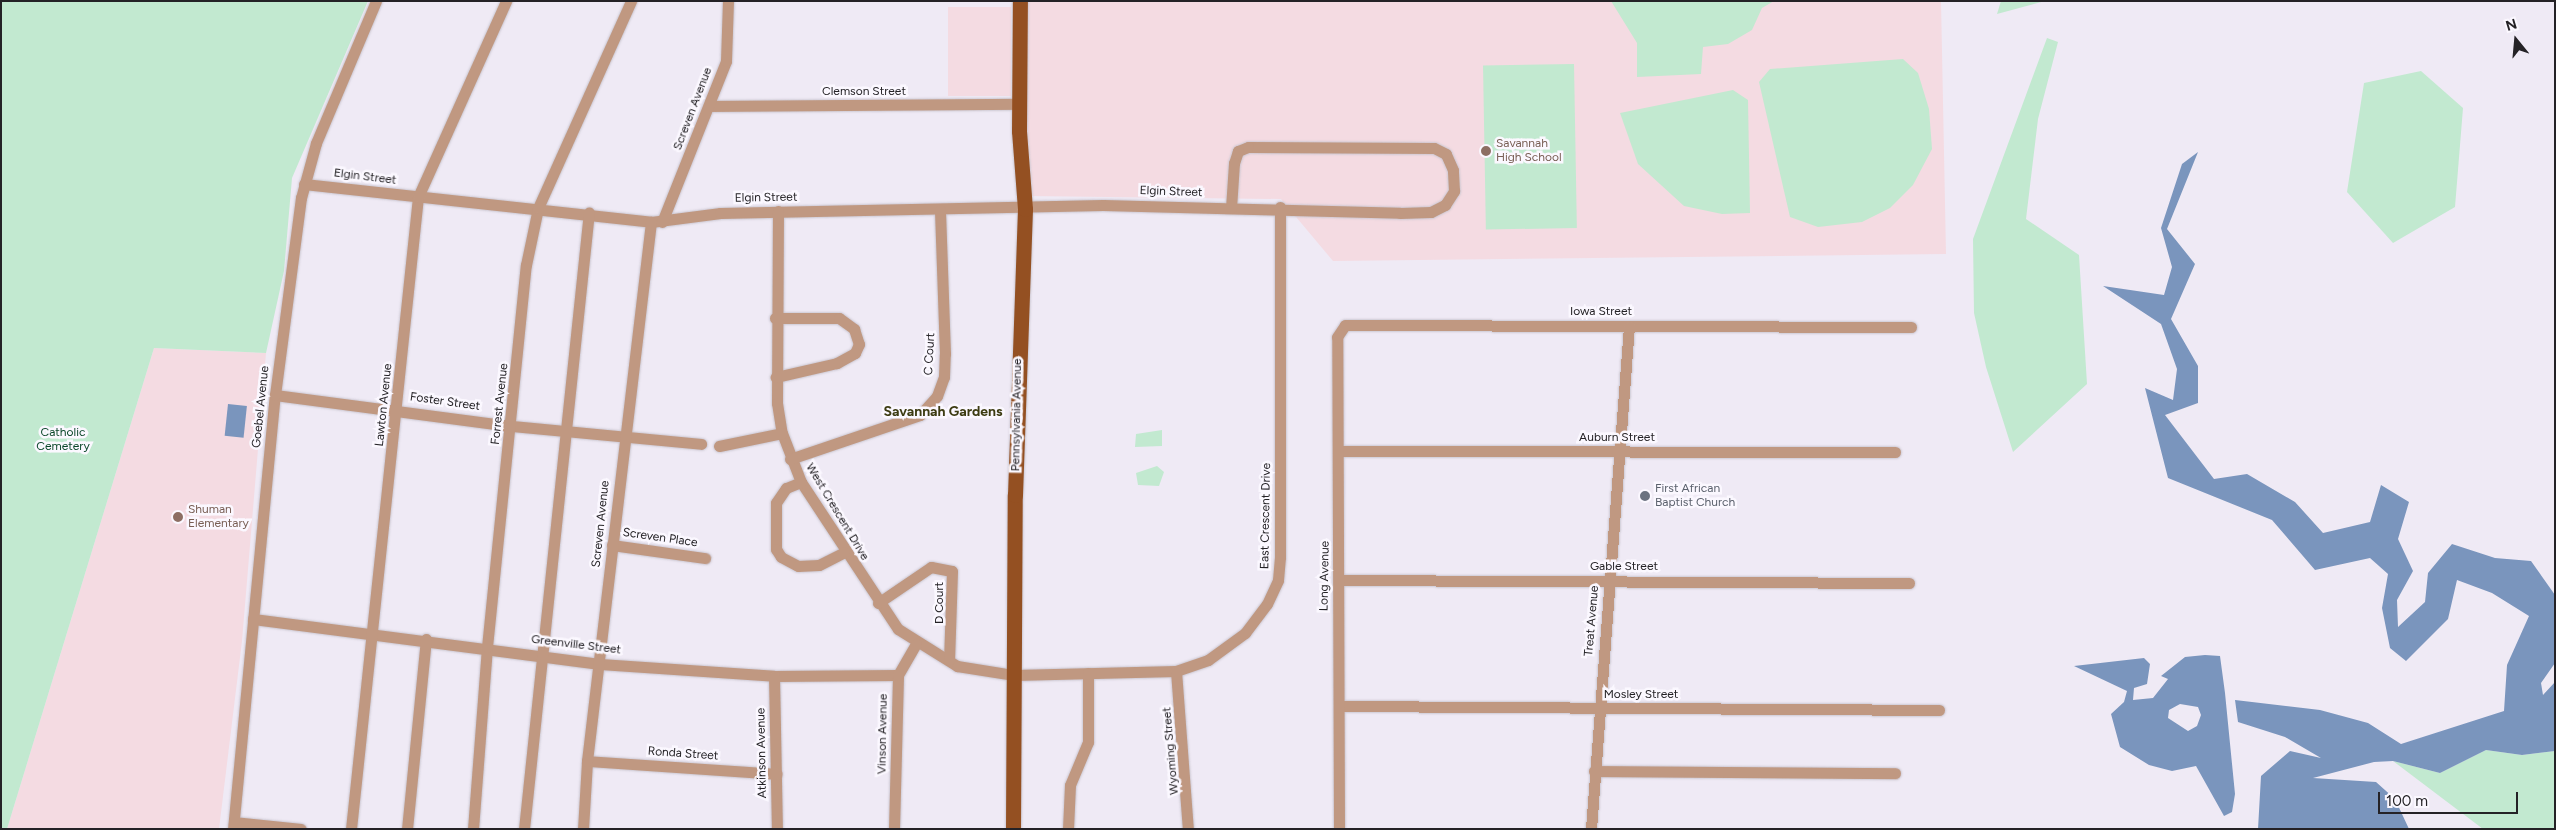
<!DOCTYPE html>
<style>
body{margin:0}
#map{position:relative;width:2556px;height:830px;overflow:hidden;background:#efeaf5;font-family:Figtree,sans-serif}
div>[style]{position:absolute}
.education>*{inset:0;background:#f4dbe2;transform-origin:0 0}
.green>*{inset:0;background:#c2e9d0;transform-origin:0 0}
.water>*{inset:0;background:#7a95bd;transform-origin:0 0}
.roads{filter:drop-shadow(0 0 1px #cac6d0) drop-shadow(0 0 1px #cac6d0)}
.minor>*{height:11px;margin:-5.5px;padding:0 5.5px;transform-origin:5.5px;border-radius:5.5px;background:#c09881}
.major>*{height:15px;margin:-7.5px;padding:0 7.5px;transform-origin:7.5px;border-radius:7.5px;background:#945022}
.dots>*{width:14px;height:14px;translate:-50% -50%;box-sizing:border-box;border:2px solid #fbf8ff;border-radius:50%}
span{translate:-50% -50%;white-space:nowrap;text-align:center;line-height:1.15;-webkit-text-stroke:5px #fbf8ff;paint-order:stroke}
.street-label{font-size:12px;color:#242226}
.education-label{font-size:12px;color:#785e54}
.left{translate:0 -50%;text-align:left}
.park-label{font-size:12px;color:#0b472a}
.worship-label{font-size:12px;color:#5b616d}
.neighbourhood-label{font-size:14px;color:#3d3c13;font-weight:700}
.frame{position:absolute;inset:0;border:2px solid #242226;pointer-events:none}
.north{position:absolute;left:2491px;top:15px;width:50px;height:50px;-webkit-text-stroke:4px #fbf8ff;paint-order:stroke;rotate:343deg;font-size:14px;font-weight:700;line-height:20px;text-align:center;color:#242226}
.north::after{content:'';display:block;margin:auto;width:18px;height:22px;background:#242226;clip-path:polygon(50% 0,100% 100%,50% 72%,0 100%)}
.scale{position:absolute;left:2378px;top:792px;width:140px;height:22px;box-sizing:border-box;border:2px solid #242226;border-top:0;padding-left:6px;font-size:15px;line-height:18px;white-space:nowrap;color:#242226;-webkit-text-stroke:4px #fbf8ff;paint-order:stroke}
</style>
<div id="map">
<div class="education">
<div style="clip-path:polygon(1026px 1px,1941px 1px,1946px 254px,1333px 261px,1281px 199px,1027px 196px)"></div>
<div style="left:948px;top:7px;width:63px;height:89px"></div>
<div style="clip-path:polygon(154px 348px,266px 353px,242px 641px,219px 829px,7px 829px)"></div>
</div>
<div class="green">
<div style="clip-path:polygon(1px 1px,368px 1px,292px 178px,284px 271px,266px 353px,154px 348px,7px 829px,1px 829px)"></div>
<div style="clip-path:polygon(1611px 1px,1774px 1px,1762px 8px,1752px 30px,1728px 44px,1703px 47px,1701px 74px,1637px 77px,1637px 43px)"></div>
<div style="clip-path:polygon(2001px 1px,2045px 1px,1997px 14px)"></div>
<div style="clip-path:polygon(2047px 38px,2058px 42px,2038px 119px,2026px 219px,2079px 255px,2087px 384px,2013px 452px,1986px 367px,1974px 313px,1973px 239px)"></div>
<div style="clip-path:polygon(1903px 59px,1918px 73px,1929px 109px,1932px 149px,1913px 185px,1890px 208px,1862px 222px,1818px 227px,1790px 217px,1759px 82px,1770px 69px)"></div>
<div style="left:1574px;top:64px;width:164px;height:91px;rotate:89deg"></div>
<div style="clip-path:polygon(2421px 71px,2463px 108px,2455px 207px,2393px 243px,2347px 192px,2364px 83px)"></div>
<div style="clip-path:polygon(1733px 90px,1748px 100px,1750px 213px,1722px 214px,1684px 206px,1638px 164px,1620px 113px)"></div>
<div style="clip-path:polygon(1162px 430px,1162px 446px,1135px 447px,1136px 434px)"></div>
<div style="clip-path:polygon(1157px 466px,1164px 472px,1159px 486px,1138px 485px,1136px 473px)"></div>
<div style="clip-path:polygon(2486px 750px,2522px 755px,2555px 751px,2555px 829px,2483px 829px,2393px 761px,2440px 773px)"></div>
</div>
<div class="water">
<div style="clip-path:polygon(2198px 152px,2167px 229px,2195px 264px,2171px 319px,2198px 366px,2198px 403px,2165px 415px,2214px 479px,2247px 474px,2295px 502px,2323px 533px,2370px 522px,2381px 485px,2409px 502px,2398px 539px,2413px 571px,2397px 600px,2398px 627px,2425px 602px,2428px 573px,2452px 544px,2495px 558px,2531px 561px,2555px 595px,2555px 663px,2541px 683px,2543px 695px,2555px 682px,2555px 751px,2522px 755px,2486px 750px,2440px 773px,2393px 761px,2374px 762px,2313px 778px,2376px 782px,2395px 799px,2409px 829px,2258px 829px,2261px 776px,2290px 751px,2321px 758px,2285px 737px,2238px 722px,2235px 700px,2320px 710px,2368px 723px,2401px 744px,2504px 711px,2507px 665px,2529px 616px,2492px 593px,2457px 580px,2448px 619px,2406px 661px,2390px 648px,2382px 608px,2388px 574px,2370px 558px,2315px 570px,2272px 520px,2168px 478px,2145px 388px,2173px 400px,2177px 369px,2161px 324px,2103px 286px,2164px 295px,2172px 267px,2161px 228px,2182px 164px)"></div>
<div style="left:228px;top:404px;width:19px;height:32px;rotate:6deg"></div>
<div style="clip-path:polygon(evenodd,2205px 655px,2220px 656px,2225px 693px,2235px 794px,2232px 812px,2224px 816px,2196px 766px,2172px 771px,2149px 765px,2120px 747px,2111px 714px,2124px 702px,2127px 691px,2074px 666px,2144px 658px,2150px 664px,2147px 684px,2134px 688px,2133px 700px,2153px 698px,2168px 679px,2161px 676px,2185px 657px,2205px 655px,2180px 704px,2198px 707px,2201px 715px,2197px 726px,2188px 731px,2168px 718px,2169px 710px,2180px 704px)"></div>
</div>
<div class="roads">
<div class="minor">
<div style="left:710px;top:106px;width:309px;rotate:-0.4deg"></div>
<div style="left:304px;top:184px;width:349px;rotate:6.2deg"></div>
<div style="left:651px;top:222px;width:70px;rotate:-7.4deg"></div>
<div style="left:720px;top:213px;width:383px;rotate:-1.2deg"></div>
<div style="left:1103px;top:205px;width:297px;rotate:1.5deg"></div>
<div style="left:1400px;top:213px;width:31px;rotate:-2deg"></div>
<div style="left:1431px;top:212px;width:16px;rotate:-27deg"></div>
<div style="left:1445px;top:205px;width:17px;rotate:-57deg"></div>
<div style="left:1454px;top:191px;width:21px;rotate:-93deg"></div>
<div style="left:1453px;top:170px;width:17px;rotate:-114deg"></div>
<div style="left:1446px;top:154px;width:13px;rotate:-153deg"></div>
<div style="left:1434px;top:148px;width:186px;rotate:-179.7deg"></div>
<div style="left:1248px;top:147px;width:11px;rotate:158deg"></div>
<div style="left:1238px;top:151px;width:13px;rotate:108deg"></div>
<div style="left:1234px;top:163px;width:45px;rotate:93.8deg"></div>
<div style="left:778px;top:211px;width:192px;rotate:90.3deg"></div>
<div style="left:777px;top:403px;width:30px;rotate:81deg"></div>
<div style="left:782px;top:433px;width:53px;rotate:68.8deg"></div>
<div style="left:801px;top:482px;width:176px;rotate:56.6deg"></div>
<div style="left:898px;top:629px;width:70px;rotate:32.1deg"></div>
<div style="left:957px;top:666px;width:58px;rotate:9deg"></div>
<div style="left:1014px;top:675px;width:162px;rotate:-1.4deg"></div>
<div style="left:1176px;top:671px;width:34px;rotate:-19deg"></div>
<div style="left:1208px;top:660px;width:46px;rotate:-36.1deg"></div>
<div style="left:1245px;top:633px;width:36px;rotate:-53deg"></div>
<div style="left:1267px;top:604px;width:26px;rotate:-65deg"></div>
<div style="left:1278px;top:580px;width:23px;rotate:-85deg"></div>
<div style="left:1280px;top:557px;width:350px;rotate:-90deg"></div>
<div style="left:662px;top:222px;width:173px;rotate:-68.3deg"></div>
<div style="left:726px;top:61px;width:60px;rotate:-88.1deg"></div>
<div style="left:775px;top:318px;width:64px"></div>
<div style="left:839px;top:318px;width:19px;rotate:36deg"></div>
<div style="left:854px;top:329px;width:16px;rotate:72deg"></div>
<div style="left:859px;top:344px;width:10px;rotate:114deg"></div>
<div style="left:855px;top:353px;width:21px;rotate:151deg"></div>
<div style="left:837px;top:363px;width:63px;rotate:167.1deg"></div>
<div style="left:275px;top:395px;width:239px;rotate:7.5deg"></div>
<div style="left:512px;top:426px;width:190px;rotate:5.4deg"></div>
<div style="left:719px;top:446px;width:64px;rotate:-11.7deg"></div>
<div style="left:1339px;top:451px;width:556px;rotate:0.1deg"></div>
<div style="left:790px;top:459px;width:137px;rotate:-18.7deg"></div>
<div style="left:920px;top:415px;width:25px;rotate:-48deg"></div>
<div style="left:937px;top:396px;width:20px;rotate:-70deg"></div>
<div style="left:944px;top:377px;width:23px;rotate:-88deg"></div>
<div style="left:945px;top:354px;width:144px;rotate:-92deg"></div>
<div style="left:801px;top:482px;width:16px;rotate:158deg"></div>
<div style="left:786px;top:488px;width:18px;rotate:124deg"></div>
<div style="left:776px;top:503px;width:46px;rotate:90deg"></div>
<div style="left:776px;top:549px;width:9px;rotate:58deg"></div>
<div style="left:781px;top:557px;width:19px;rotate:28deg"></div>
<div style="left:798px;top:566px;width:21px;rotate:-3deg"></div>
<div style="left:819px;top:565px;width:28px;rotate:-27deg"></div>
<div style="left:612px;top:545px;width:94px;rotate:8deg"></div>
<div style="left:1339px;top:580px;width:570px;rotate:0.3deg"></div>
<div style="left:878px;top:603px;width:64px;rotate:-34.2deg"></div>
<div style="left:931px;top:567px;width:21px;rotate:11deg"></div>
<div style="left:952px;top:571px;width:89px;rotate:91.9deg"></div>
<div style="left:253px;top:619px;width:350px;rotate:7.4deg"></div>
<div style="left:600px;top:664px;width:174px;rotate:3.9deg"></div>
<div style="left:774px;top:676px;width:124px;rotate:-0.5deg"></div>
<div style="left:1176px;top:671px;width:158px;rotate:85.7deg"></div>
<div style="left:774px;top:676px;width:153px;rotate:88.9deg"></div>
<div style="left:1342px;top:706px;width:597px;rotate:0.38deg"></div>
<div style="left:587px;top:761px;width:190px;rotate:3.9deg"></div>
<div style="left:1594px;top:771px;width:301px;rotate:0.4deg"></div>
<div style="left:234px;top:822px;width:67px;rotate:6deg"></div>
<div style="left:233px;top:829px;width:436px;rotate:-84.5deg"></div>
<div style="left:275px;top:395px;width:199px;rotate:-82.5deg"></div>
<div style="left:301px;top:198px;width:57px;rotate:-74.7deg"></div>
<div style="left:316px;top:143px;width:154px;rotate:-67.1deg"></div>
<div style="left:351px;top:829px;width:636px;rotate:-83.95deg"></div>
<div style="left:418px;top:197px;width:215px;rotate:-65.8deg"></div>
<div style="left:407px;top:829px;width:191px;rotate:-84.3deg"></div>
<div style="left:473px;top:829px;width:183px;rotate:-85.6deg"></div>
<div style="left:487px;top:647px;width:384px;rotate:-84.2deg"></div>
<div style="left:526px;top:265px;width:58px;rotate:-78.1deg"></div>
<div style="left:538px;top:208px;width:227px;rotate:-65.8deg"></div>
<div style="left:524px;top:829px;width:620px;rotate:-83.99deg"></div>
<div style="left:583px;top:829px;width:68px;rotate:-86.6deg"></div>
<div style="left:587px;top:761px;width:543px;rotate:-83.23deg"></div>
<div style="left:894px;top:829px;width:154px;rotate:-88.5deg"></div>
<div style="left:898px;top:675px;width:36px;rotate:-60deg"></div>
<div style="left:1068px;top:829px;width:44px;rotate:-87.4deg"></div>
<div style="left:1070px;top:785px;width:47px;rotate:-67.3deg"></div>
<div style="left:1088px;top:742px;width:69px;rotate:-90deg"></div>
<div style="left:1339px;top:829px;width:492px;rotate:-90.2deg"></div>
<div style="left:1337px;top:337px;width:14px;rotate:-56deg"></div>
<div style="left:1345px;top:325px;width:566px;rotate:0.2deg"></div>
<div style="left:1591px;top:829px;width:504px;rotate:-85.68deg"></div>
</div>
<div class="major">
<div style="left:1013px;top:829px;width:334px;rotate:-89.7deg"></div>
<div style="left:1015px;top:495px;width:286px;rotate:-88deg"></div>
<div style="left:1025px;top:209px;width:78px;rotate:-94.4deg"></div>
<div style="left:1019px;top:131px;width:130px;rotate:-89.6deg"></div>
</div>
</div>
<div class="dots">
<div style="left:1486px;top:151px;background:#8d6e63"></div>
<div style="left:1645px;top:496px;background:#6b7280"></div>
<div style="left:178px;top:517px;background:#8d6e63"></div>
</div>
<div class="street-label">
<span style="left:864px;top:92px">Clemson Street</span>
<span style="left:693px;top:109px;rotate:-69deg">Screven Avenue</span>
<span style="left:365px;top:177px;rotate:7deg">Elgin Street</span>
<span style="left:1171px;top:192px;rotate:2deg">Elgin Street</span>
<span style="left:766px;top:198px;rotate:-1deg">Elgin Street</span>
<span style="left:1601px;top:312px">Iowa Street</span>
<span style="left:930px;top:354px;rotate:-87deg">C Court</span>
<span style="left:445px;top:402px;rotate:8deg">Foster Street</span>
<span style="left:500px;top:404px;rotate:-84deg">Forrest Avenue</span>
<span style="left:384px;top:405px;rotate:-84deg">Lawton Avenue</span>
<span style="left:261px;top:407px;rotate:-84deg">Goebel Avenue</span>
<span style="left:1017px;top:415px;rotate:-89deg">Pennsylvania Avenue</span>
<span style="left:1617px;top:438px">Auburn Street</span>
<span style="left:837px;top:512px;rotate:59deg">West Crescent Drive</span>
<span style="left:1266px;top:516px;rotate:-89deg">East Crescent Drive</span>
<span style="left:601px;top:524px;rotate:-84deg">Screven Avenue</span>
<span style="left:660px;top:538px;rotate:8deg">Screven Place</span>
<span style="left:1624px;top:567px">Gable Street</span>
<span style="left:1325px;top:576px;rotate:-89deg">Long Avenue</span>
<span style="left:940px;top:603px;rotate:-90deg">D Court</span>
<span style="left:1592px;top:621px;rotate:-85deg">Treat Avenue</span>
<span style="left:576px;top:645px;rotate:7deg">Greenville Street</span>
<span style="left:1641px;top:695px">Mosley Street</span>
<span style="left:883px;top:734px;rotate:-89deg">Vinson Avenue</span>
<span style="left:1171px;top:751px;rotate:-95deg">Wyoming Street</span>
<span style="left:762px;top:753px;rotate:-91deg">Atkinson Avenue</span>
<span style="left:683px;top:754px;rotate:4deg">Ronda Street</span>
</div>
<div class="education-label">
<span class="left" style="left:1496px;top:151px">Savannah<br>High School</span>
<span class="left" style="left:188px;top:517px">Shuman<br>Elementary</span>
</div>
<div class="park-label">
<span style="left:63px;top:440px">Catholic<br>Cemetery</span>
</div>
<div class="worship-label">
<span class="left" style="left:1655px;top:496px">First African<br>Baptist Church</span>
</div>
<div class="neighbourhood-label">
<span style="left:943px;top:412px">Savannah Gardens</span>
</div>
<div class="frame"></div>
<div class="north">N</div>
<div class="scale">100 m</div>
</div>
